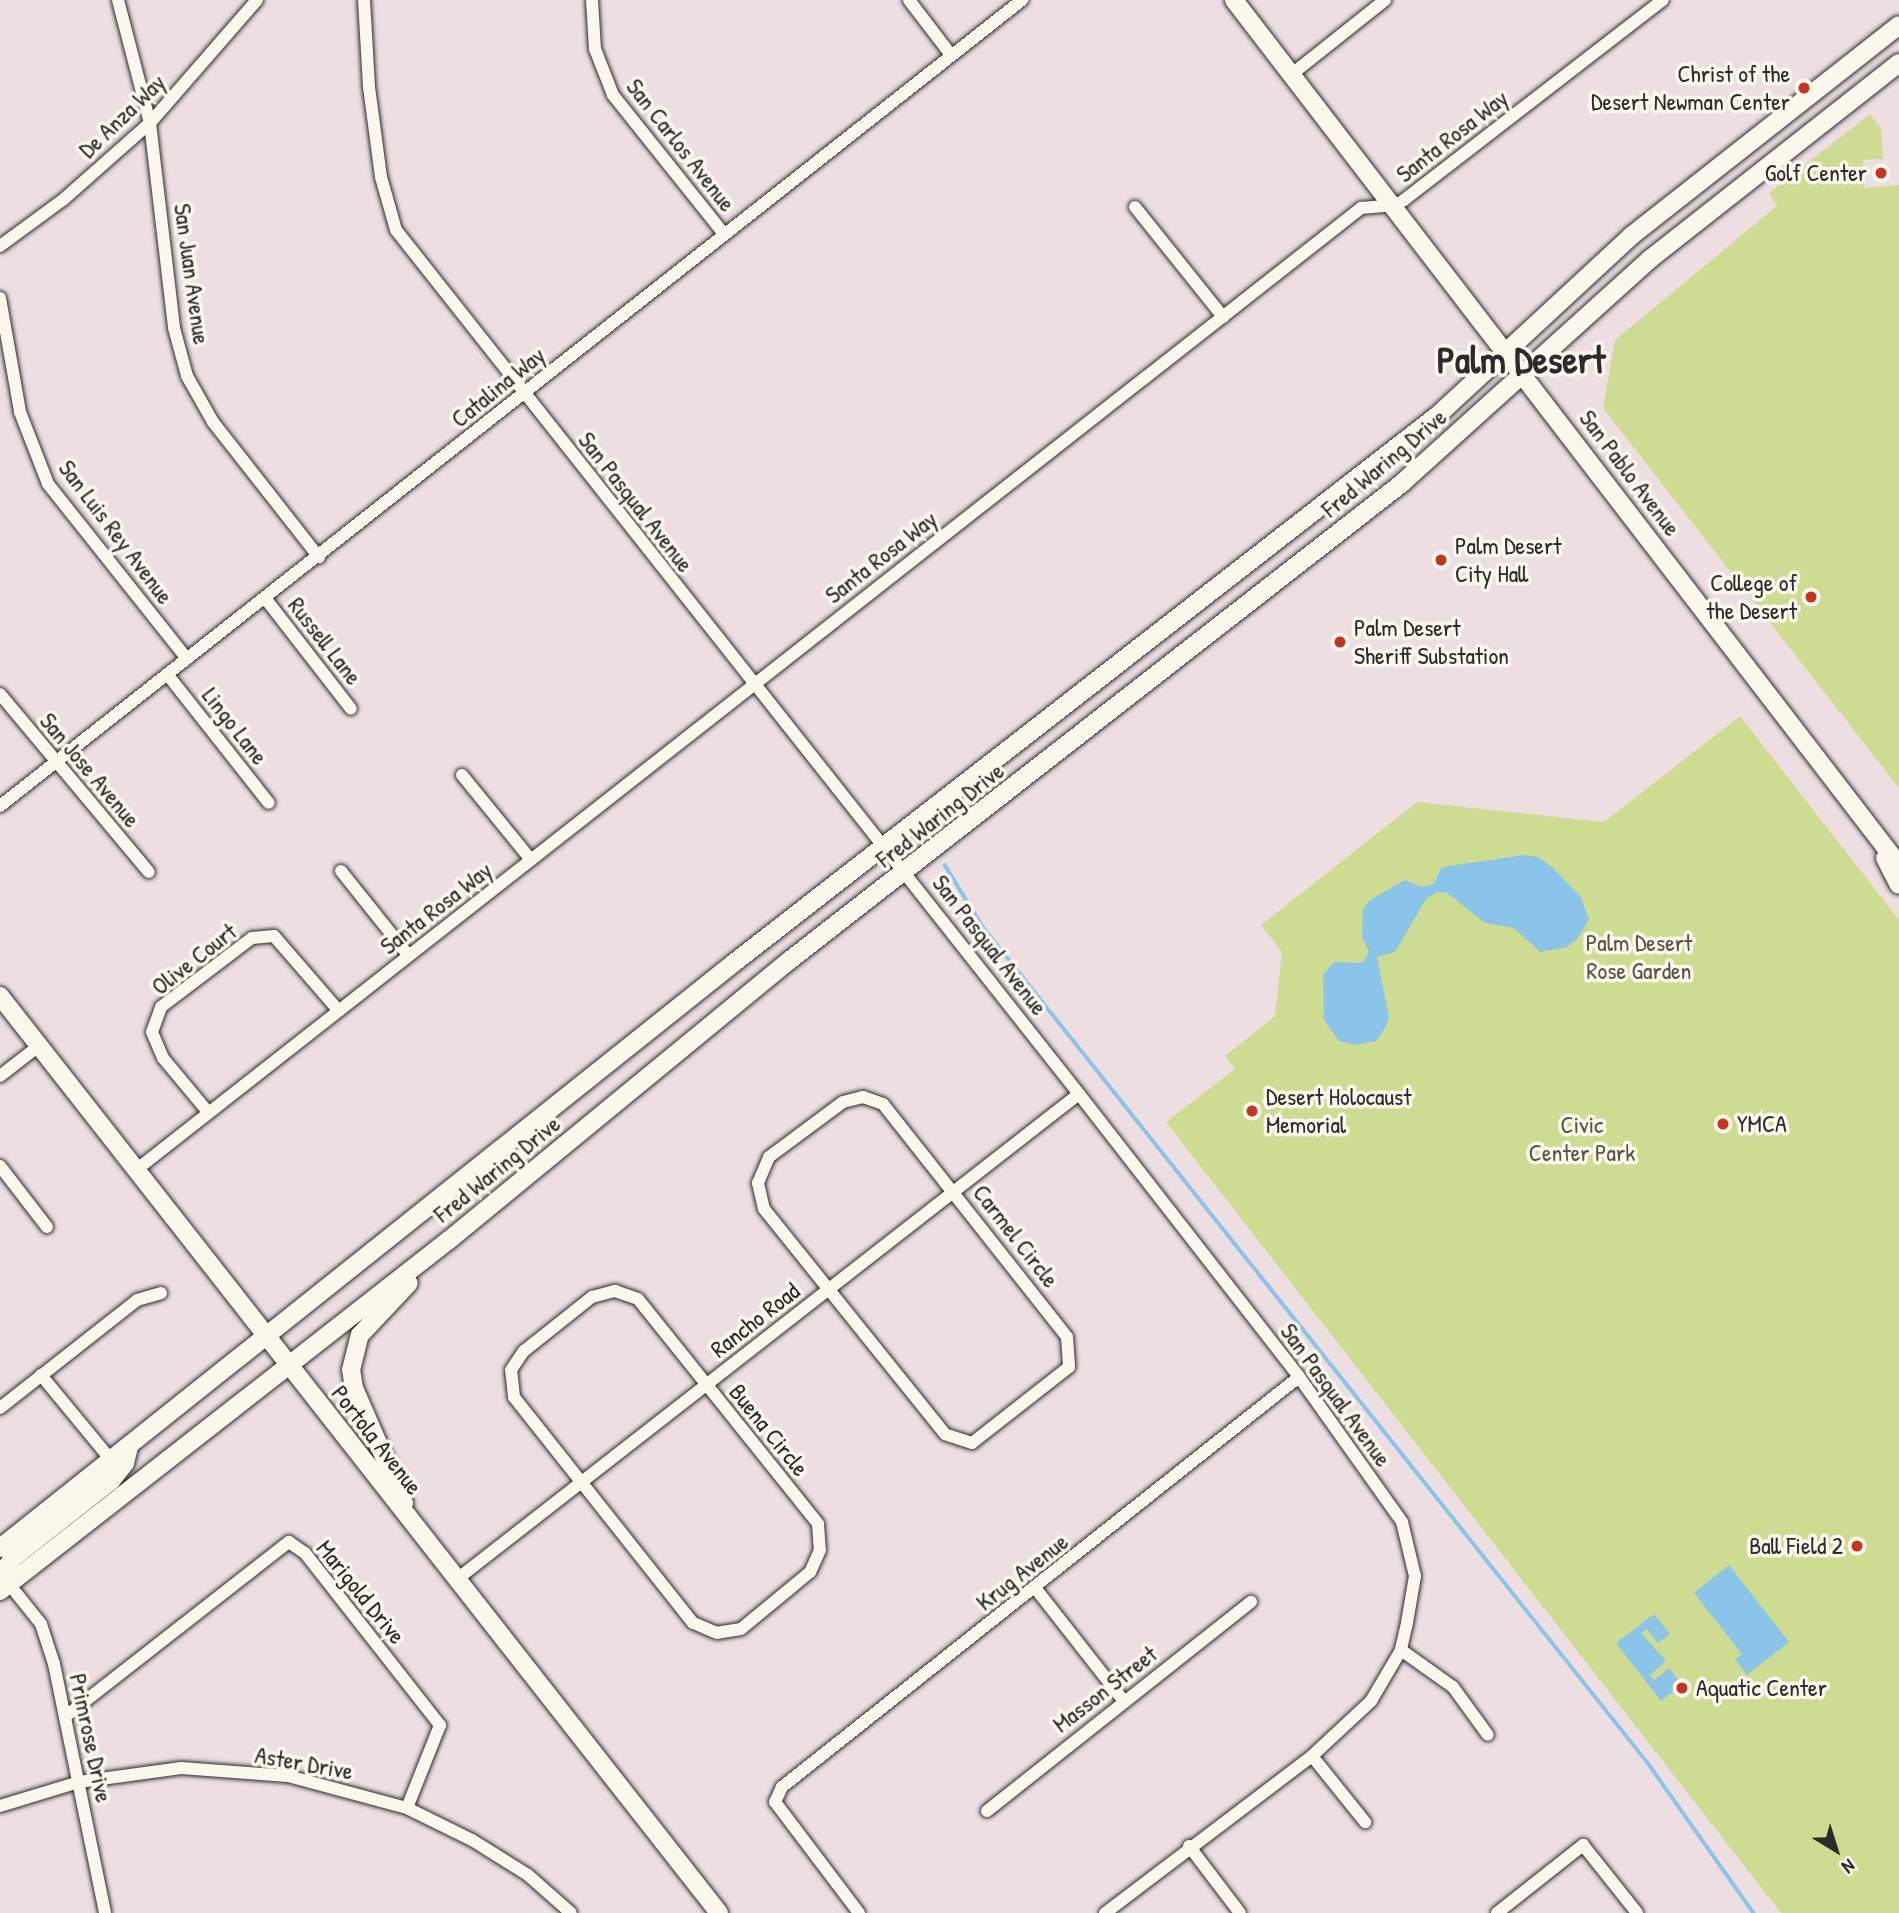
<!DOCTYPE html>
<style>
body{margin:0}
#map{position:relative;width:1899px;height:1913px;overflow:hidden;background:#eddee2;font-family:"Patrick Hand",sans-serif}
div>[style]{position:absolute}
.green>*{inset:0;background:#cddc90}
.water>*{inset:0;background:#8ac5e9}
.stream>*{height:3.5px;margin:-1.75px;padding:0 1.75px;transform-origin:1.75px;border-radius:1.75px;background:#8ac5e9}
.roads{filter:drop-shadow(0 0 2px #2b2b2b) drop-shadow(0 0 2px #2b2b2b)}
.street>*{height:12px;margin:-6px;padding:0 6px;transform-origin:6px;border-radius:6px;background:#fbf7ec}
.secondary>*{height:18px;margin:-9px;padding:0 9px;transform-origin:9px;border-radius:9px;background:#fbf7ec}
.dots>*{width:19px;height:19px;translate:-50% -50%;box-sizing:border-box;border:4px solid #fbf7ec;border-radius:50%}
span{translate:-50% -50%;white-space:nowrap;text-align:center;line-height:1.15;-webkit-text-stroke:7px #fbf7ec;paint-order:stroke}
.poi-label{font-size:24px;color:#2b2b2b}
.right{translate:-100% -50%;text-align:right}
.left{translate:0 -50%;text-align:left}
.street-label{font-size:24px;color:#2b2b2b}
.park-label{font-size:24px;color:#545744}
.town-label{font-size:38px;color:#2b2b2b;font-weight:700}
.north{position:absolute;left:1801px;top:1815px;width:70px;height:70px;-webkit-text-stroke:5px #fbf7ec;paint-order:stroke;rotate:142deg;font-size:19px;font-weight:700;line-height:28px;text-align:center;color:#2b2b2b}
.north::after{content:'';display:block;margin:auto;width:24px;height:32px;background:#2b2b2b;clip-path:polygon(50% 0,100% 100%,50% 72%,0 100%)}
</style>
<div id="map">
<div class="green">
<div style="clip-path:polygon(1870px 114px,1881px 129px,1883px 159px,1863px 160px,1864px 188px,1899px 185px,1899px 788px,1603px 408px,1615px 340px,1777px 206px,1769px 193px)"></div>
<div style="clip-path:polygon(1740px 716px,1899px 920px,1899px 1913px,1781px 1913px,1166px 1122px,1235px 1069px,1225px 1056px,1275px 1016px,1282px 952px,1261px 925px,1417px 802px,1604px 822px)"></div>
</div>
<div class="water">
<div style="clip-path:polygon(1524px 855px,1538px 857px,1552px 867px,1581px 897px,1589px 920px,1577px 939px,1567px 947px,1540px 952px,1514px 928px,1485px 923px,1447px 893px,1437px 892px,1426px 899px,1395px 952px,1377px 957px,1389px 1017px,1385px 1028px,1376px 1041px,1355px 1045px,1339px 1041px,1324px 1020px,1323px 975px,1334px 962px,1362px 963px,1369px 952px,1362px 937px,1363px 909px,1370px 900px,1405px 880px,1421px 887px,1434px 884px,1441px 868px,1449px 866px)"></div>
<div style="clip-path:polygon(1729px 1565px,1789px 1642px,1747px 1675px,1735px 1659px,1742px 1654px,1694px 1593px)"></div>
<div style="clip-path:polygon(1654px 1614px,1670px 1634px,1658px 1643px,1647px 1629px,1641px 1633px,1666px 1661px,1650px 1675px,1654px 1680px,1669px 1668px,1682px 1685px,1661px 1701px,1616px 1643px)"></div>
</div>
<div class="stream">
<div style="left:945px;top:865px;width:73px;rotate:58.5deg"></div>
<div style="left:983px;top:927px;width:1068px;rotate:51.5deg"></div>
<div style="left:1648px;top:1763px;width:184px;rotate:54.8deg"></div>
</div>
<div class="roads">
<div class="street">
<div style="left:118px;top:0;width:127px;rotate:75.4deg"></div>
<div style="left:150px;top:123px;width:206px;rotate:83.3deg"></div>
<div style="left:174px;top:328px;width:50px;rotate:74.8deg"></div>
<div style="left:187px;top:376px;width:53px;rotate:60.5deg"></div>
<div style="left:213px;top:422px;width:172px;rotate:51.9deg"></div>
<div style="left:364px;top:0;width:87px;rotate:86.7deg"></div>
<div style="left:369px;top:87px;width:91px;rotate:82.4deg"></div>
<div style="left:381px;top:177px;width:55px;rotate:74.2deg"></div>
<div style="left:396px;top:230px;width:1101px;rotate:51.67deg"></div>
<div style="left:1079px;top:1094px;width:358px;rotate:52.1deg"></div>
<div style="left:1299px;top:1377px;width:178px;rotate:54.6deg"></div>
<div style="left:1402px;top:1522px;width:56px;rotate:76.5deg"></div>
<div style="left:1415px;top:1576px;width:48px;rotate:99.7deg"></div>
<div style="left:1407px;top:1623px;width:28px;rotate:103deg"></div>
<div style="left:1401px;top:1650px;width:59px;rotate:120.5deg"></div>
<div style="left:1371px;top:1701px;width:81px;rotate:137deg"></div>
<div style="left:1312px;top:1756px;width:260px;rotate:142.8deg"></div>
<div style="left:592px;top:0;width:49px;rotate:86.5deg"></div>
<div style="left:595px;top:49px;width:49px;rotate:68.6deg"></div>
<div style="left:613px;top:95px;width:178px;rotate:51.4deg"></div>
<div style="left:909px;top:0;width:69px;rotate:52.6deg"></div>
<div style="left:1292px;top:74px;width:119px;rotate:-38.5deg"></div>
<div style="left:1135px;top:207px;width:141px;rotate:51.3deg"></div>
<div style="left:0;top:246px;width:79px;rotate:-36.3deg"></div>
<div style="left:64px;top:199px;width:115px;rotate:-41.5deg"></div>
<div style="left:150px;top:123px;width:163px;rotate:-49deg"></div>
<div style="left:0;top:298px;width:116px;rotate:80deg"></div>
<div style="left:20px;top:412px;width:77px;rotate:68.7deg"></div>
<div style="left:48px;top:484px;width:223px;rotate:51.5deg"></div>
<div style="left:265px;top:598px;width:140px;rotate:52.2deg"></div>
<div style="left:167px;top:674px;width:164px;rotate:51.7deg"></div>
<div style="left:0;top:694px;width:232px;rotate:50.1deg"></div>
<div style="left:462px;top:775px;width:109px;rotate:50.9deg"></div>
<div style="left:0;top:806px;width:1302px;rotate:-38.26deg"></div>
<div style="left:341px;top:871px;width:107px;rotate:51.4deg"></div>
<div style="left:0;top:1076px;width:51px;rotate:-37.8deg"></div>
<div style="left:863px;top:1097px;width:21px;rotate:19deg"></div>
<div style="left:883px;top:1104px;width:297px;rotate:51.7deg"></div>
<div style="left:1067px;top:1337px;width:30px;rotate:86deg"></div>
<div style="left:1069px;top:1367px;width:123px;rotate:141.9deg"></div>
<div style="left:972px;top:1443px;width:28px;rotate:-162deg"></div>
<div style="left:945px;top:1434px;width:289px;rotate:-128.8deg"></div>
<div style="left:764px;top:1209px;width:27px;rotate:-103deg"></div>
<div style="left:758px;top:1183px;width:28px;rotate:-67deg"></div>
<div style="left:769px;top:1157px;width:92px;rotate:-36.6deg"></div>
<div style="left:843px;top:1102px;width:21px;rotate:-14deg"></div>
<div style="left:208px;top:1112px;width:70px;rotate:-129.8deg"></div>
<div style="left:163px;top:1058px;width:28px;rotate:-113deg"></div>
<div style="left:152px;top:1032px;width:27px;rotate:-70deg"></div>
<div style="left:161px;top:1007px;width:114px;rotate:-37.2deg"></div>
<div style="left:252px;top:938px;width:22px;rotate:-5deg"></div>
<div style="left:274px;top:936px;width:99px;rotate:49.1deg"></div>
<div style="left:0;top:1166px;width:77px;rotate:52.4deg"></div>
<div style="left:136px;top:1170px;width:1558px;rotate:-38.14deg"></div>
<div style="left:1361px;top:208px;width:35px;rotate:-5deg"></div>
<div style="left:1396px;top:205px;width:9px;rotate:-32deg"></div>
<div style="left:1404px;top:200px;width:327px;rotate:-37.7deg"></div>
<div style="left:615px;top:1291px;width:24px;rotate:19deg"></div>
<div style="left:638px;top:1299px;width:288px;rotate:51.3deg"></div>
<div style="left:818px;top:1524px;width:26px;rotate:86deg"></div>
<div style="left:820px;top:1550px;width:24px;rotate:114deg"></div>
<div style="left:810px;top:1572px;width:89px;rotate:140.4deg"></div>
<div style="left:741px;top:1629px;width:24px;rotate:171deg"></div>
<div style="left:717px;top:1633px;width:26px;rotate:-157deg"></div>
<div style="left:693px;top:1623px;width:288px;rotate:-128.4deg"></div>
<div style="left:514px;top:1397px;width:27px;rotate:-96deg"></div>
<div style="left:511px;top:1370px;width:23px;rotate:-56deg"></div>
<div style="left:524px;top:1351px;width:87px;rotate:-38.5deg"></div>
<div style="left:592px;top:1297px;width:24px;rotate:-15deg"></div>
<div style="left:41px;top:1375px;width:110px;rotate:50.5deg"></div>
<div style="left:0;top:1408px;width:174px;rotate:-38.2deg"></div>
<div style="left:137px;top:1300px;width:25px;rotate:-16deg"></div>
<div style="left:456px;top:1580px;width:790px;rotate:-37.96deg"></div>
<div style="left:9px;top:1584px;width:51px;rotate:51.3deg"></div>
<div style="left:41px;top:1624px;width:42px;rotate:72deg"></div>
<div style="left:54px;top:1664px;width:254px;rotate:78.4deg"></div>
<div style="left:1036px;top:1589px;width:141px;rotate:51.9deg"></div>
<div style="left:1401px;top:1650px;width:64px;rotate:35.4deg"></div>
<div style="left:1453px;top:1687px;width:59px;rotate:53.9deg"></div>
<div style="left:66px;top:1716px;width:283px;rotate:-38deg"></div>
<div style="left:289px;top:1542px;width:19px;rotate:35deg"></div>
<div style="left:305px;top:1553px;width:219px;rotate:51.9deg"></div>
<div style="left:440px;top:1725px;width:89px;rotate:111.7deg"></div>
<div style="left:1312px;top:1756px;width:85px;rotate:51.2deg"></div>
<div style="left:0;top:1806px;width:83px;rotate:-16.9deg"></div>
<div style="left:79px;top:1782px;width:103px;rotate:-7.8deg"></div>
<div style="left:181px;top:1768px;width:107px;rotate:4.3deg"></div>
<div style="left:288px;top:1776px;width:123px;rotate:15.1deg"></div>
<div style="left:407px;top:1808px;width:72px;rotate:26.2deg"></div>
<div style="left:472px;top:1840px;width:66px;rotate:32deg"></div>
<div style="left:528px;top:1875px;width:57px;rotate:41.5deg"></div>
<div style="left:987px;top:1811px;width:337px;rotate:-38.4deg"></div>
<div style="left:1189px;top:1846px;width:84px;rotate:52.7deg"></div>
<div style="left:859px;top:1913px;width:139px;rotate:-127.1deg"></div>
<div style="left:775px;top:1802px;width:17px;rotate:-65deg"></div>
<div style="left:782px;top:1787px;width:660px;rotate:-38.42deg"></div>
<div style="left:1497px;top:1913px;width:110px;rotate:-38.3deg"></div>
<div style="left:1583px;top:1845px;width:87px;rotate:51.5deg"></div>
</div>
<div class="secondary">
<div style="left:1234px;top:0;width:1091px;rotate:52.45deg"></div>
<div style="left:1885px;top:858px;width:30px;rotate:63deg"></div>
<div style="left:0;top:996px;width:1165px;rotate:51.9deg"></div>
<div style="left:404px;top:1503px;width:125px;rotate:-113.5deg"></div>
<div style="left:354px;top:1388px;width:18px;rotate:-99deg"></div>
<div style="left:351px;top:1370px;width:36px;rotate:-76deg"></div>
<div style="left:360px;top:1335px;width:71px;rotate:-46.7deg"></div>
<div style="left:0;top:1548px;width:940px;rotate:-38.56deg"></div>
<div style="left:735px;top:962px;width:891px;rotate:-37.89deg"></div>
<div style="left:1438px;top:415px;width:263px;rotate:-42.8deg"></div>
<div style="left:1631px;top:236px;width:341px;rotate:-38.2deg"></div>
<div style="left:9px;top:1584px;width:13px;rotate:-122deg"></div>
<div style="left:2px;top:1573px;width:19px;rotate:-54deg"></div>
<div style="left:13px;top:1558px;width:125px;rotate:-38.2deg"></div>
<div style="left:111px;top:1481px;width:23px;rotate:-52deg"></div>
<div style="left:125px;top:1463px;width:16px;rotate:-76deg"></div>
<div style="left:0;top:1591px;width:570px;rotate:-38.02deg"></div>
<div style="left:449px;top:1240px;width:441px;rotate:-39.4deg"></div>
<div style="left:790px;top:960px;width:775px;rotate:-37.92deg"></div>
<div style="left:1401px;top:484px;width:336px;rotate:-42.1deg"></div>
<div style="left:1650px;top:259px;width:317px;rotate:-38.2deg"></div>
</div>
</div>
<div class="dots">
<div style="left:1804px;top:88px;background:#c8321e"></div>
<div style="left:1881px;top:173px;background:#c8321e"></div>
<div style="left:1441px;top:560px;background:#c8321e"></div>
<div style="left:1811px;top:597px;background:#c8321e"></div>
<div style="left:1340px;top:642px;background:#c8321e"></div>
<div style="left:1252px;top:1111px;background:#c8321e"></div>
<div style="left:1723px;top:1124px;background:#c8321e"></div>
<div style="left:1857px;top:1546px;background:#c8321e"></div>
<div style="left:1682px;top:1688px;background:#c8321e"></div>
</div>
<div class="poi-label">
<span class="right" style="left:1790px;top:88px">Christ of the<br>Desert Newman Center</span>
<span class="right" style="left:1867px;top:173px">Golf Center</span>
<span class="left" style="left:1455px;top:560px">Palm Desert<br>City Hall</span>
<span class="right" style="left:1797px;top:597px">College of<br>the Desert</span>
<span class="left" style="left:1354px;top:642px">Palm Desert<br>Sheriff Substation</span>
<span class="left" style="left:1266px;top:1111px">Desert Holocaust<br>Memorial</span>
<span class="left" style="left:1737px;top:1124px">YMCA</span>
<span class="right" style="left:1843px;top:1546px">Ball Field 2</span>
<span class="left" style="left:1696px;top:1688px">Aquatic Center</span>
</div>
<div class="street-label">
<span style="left:122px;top:116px;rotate:-44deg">De Anza Way</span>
<span style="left:1452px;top:136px;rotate:-38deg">Santa Rosa Way</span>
<span style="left:681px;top:145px;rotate:52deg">San Carlos Avenue</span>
<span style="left:192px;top:274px;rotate:82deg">San Juan Avenue</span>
<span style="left:498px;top:387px;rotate:-39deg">Catalina Way</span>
<span style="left:1384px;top:463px;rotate:-40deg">Fred Waring Drive</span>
<span style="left:1630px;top:473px;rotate:53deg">San Pablo Avenue</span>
<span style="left:636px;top:502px;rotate:52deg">San Pasqual Avenue</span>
<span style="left:116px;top:532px;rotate:53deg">San Luis Rey Avenue</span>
<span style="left:881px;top:557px;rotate:-38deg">Santa Rosa Way</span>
<span style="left:325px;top:641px;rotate:52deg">Russell Lane</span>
<span style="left:235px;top:726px;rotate:52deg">Lingo Lane</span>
<span style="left:90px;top:770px;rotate:50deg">San Jose Avenue</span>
<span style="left:940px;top:815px;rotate:-38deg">Fred Waring Drive</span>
<span style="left:436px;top:908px;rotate:-38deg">Santa Rosa Way</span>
<span style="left:990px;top:945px;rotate:52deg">San Pasqual Avenue</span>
<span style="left:194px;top:959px;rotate:-38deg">Olive Court</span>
<span style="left:497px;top:1169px;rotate:-39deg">Fred Waring Drive</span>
<span style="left:1016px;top:1236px;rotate:52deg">Carmel Circle</span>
<span style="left:755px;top:1320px;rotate:-38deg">Rancho Road</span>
<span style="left:1336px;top:1395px;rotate:54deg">San Pasqual Avenue</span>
<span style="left:769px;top:1430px;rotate:51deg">Buena Circle</span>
<span style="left:377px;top:1440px;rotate:52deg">Portola Avenue</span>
<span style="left:1022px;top:1572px;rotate:-38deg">Krug Avenue</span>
<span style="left:361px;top:1592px;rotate:51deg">Marigold Drive</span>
<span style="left:1105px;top:1689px;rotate:-38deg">Masson Street</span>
<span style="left:91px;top:1738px;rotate:78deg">Primrose Drive</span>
<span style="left:304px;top:1763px;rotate:10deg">Aster Drive</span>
</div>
<div class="park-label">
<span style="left:1639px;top:957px">Palm Desert<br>Rose Garden</span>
<span style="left:1582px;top:1139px">Civic<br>Center Park</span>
</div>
<div class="town-label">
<span style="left:1521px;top:360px">Palm Desert</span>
</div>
<div class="north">N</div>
</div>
